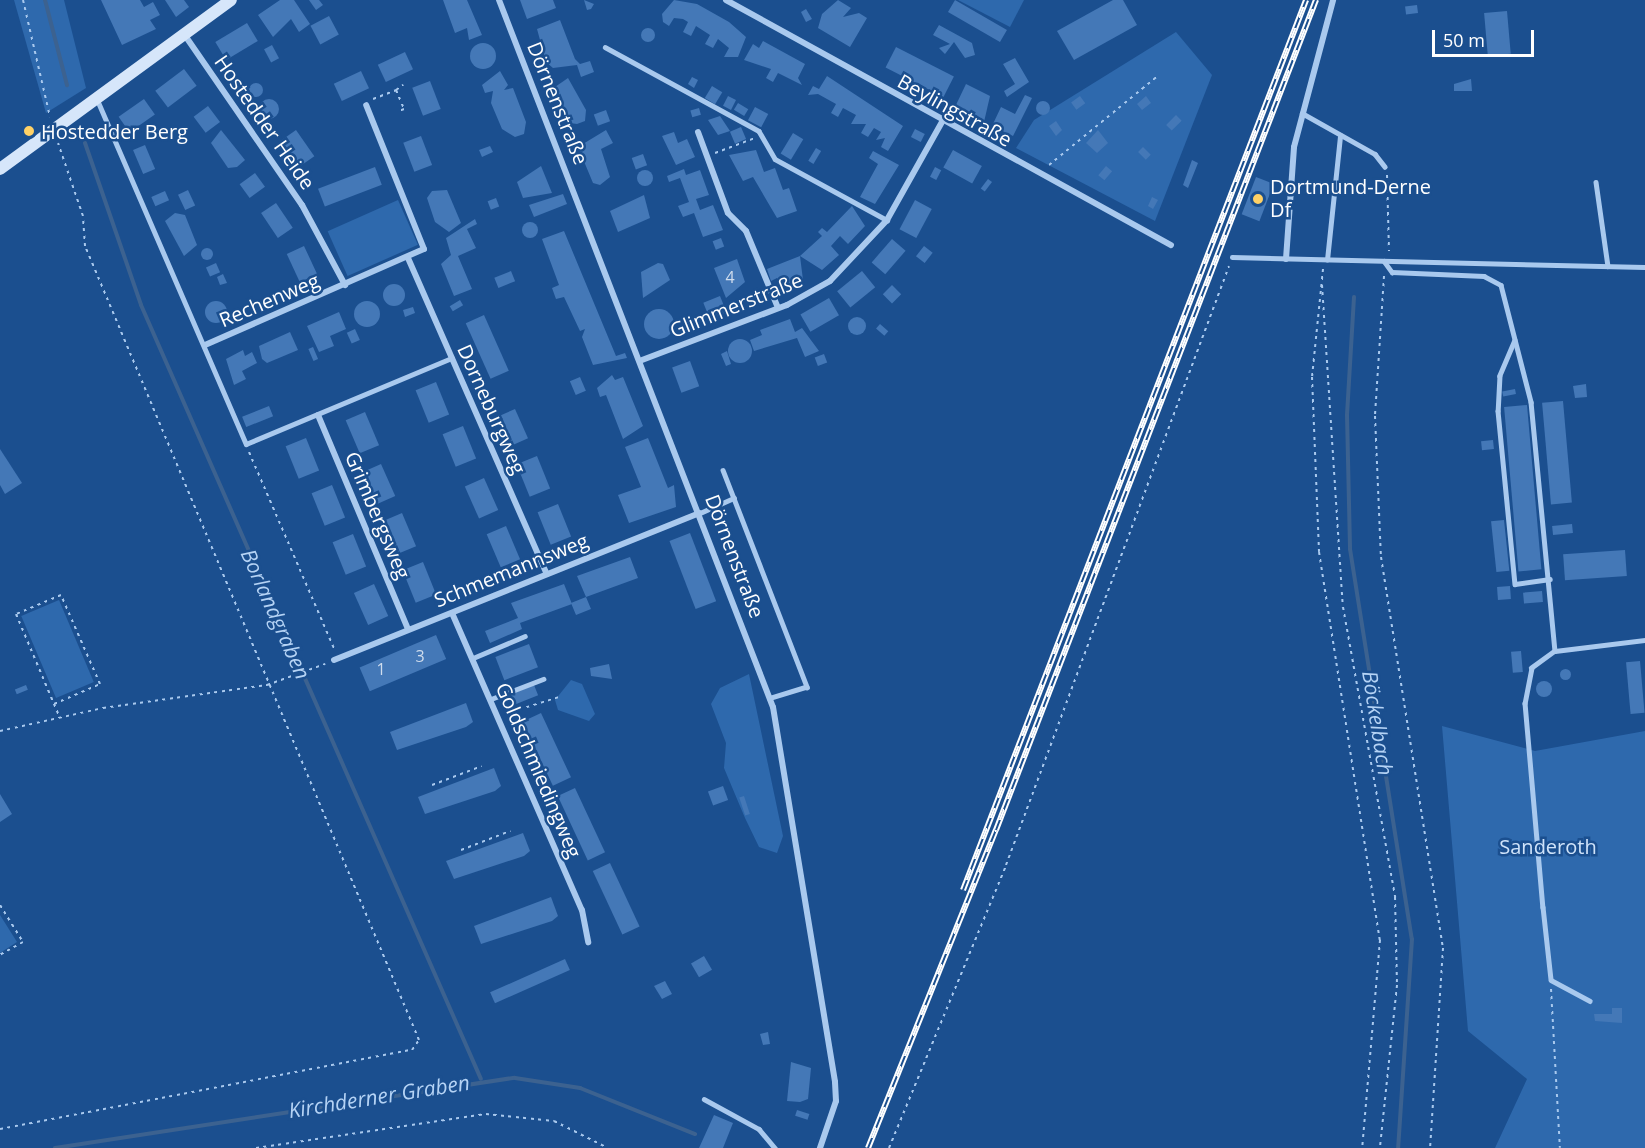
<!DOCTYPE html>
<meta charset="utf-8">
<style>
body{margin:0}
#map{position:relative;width:1645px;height:1148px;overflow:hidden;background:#1b4f8f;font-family:"Open Sans",sans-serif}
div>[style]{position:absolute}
.green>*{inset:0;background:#2e69ad;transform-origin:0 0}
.stream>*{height:4px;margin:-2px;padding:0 2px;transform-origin:2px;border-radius:2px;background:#3c6290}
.building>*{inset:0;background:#4478b7;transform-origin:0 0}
.round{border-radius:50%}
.path>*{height:2px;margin-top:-1px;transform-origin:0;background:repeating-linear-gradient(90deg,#a9c9ee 0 3px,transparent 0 7.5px)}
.lane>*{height:4.5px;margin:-2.25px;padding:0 2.25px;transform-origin:2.25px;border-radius:2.25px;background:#a9c9ee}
.street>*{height:6px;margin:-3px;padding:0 3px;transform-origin:3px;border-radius:3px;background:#a9c9ee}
.secondary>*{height:12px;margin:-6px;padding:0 6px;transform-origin:6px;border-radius:6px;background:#d6e6fa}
.rail>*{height:6px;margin-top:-3px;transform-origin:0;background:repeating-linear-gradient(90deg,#1b4f8f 0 11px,#fff 0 22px);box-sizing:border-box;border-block:2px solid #fff}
.dots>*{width:16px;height:16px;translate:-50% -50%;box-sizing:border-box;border:3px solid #1b4f8f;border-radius:50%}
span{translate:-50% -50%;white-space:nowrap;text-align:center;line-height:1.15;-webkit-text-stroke:5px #1b4f8f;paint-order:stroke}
.number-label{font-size:16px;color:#d0dded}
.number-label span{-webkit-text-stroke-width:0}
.street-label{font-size:20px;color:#fff}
.poi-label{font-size:20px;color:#fff}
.left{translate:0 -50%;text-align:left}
.park-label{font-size:20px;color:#cfe3fa}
.water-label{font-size:21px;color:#b5d3f5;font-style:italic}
.scale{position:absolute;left:1432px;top:30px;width:102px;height:27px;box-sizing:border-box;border:3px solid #fff;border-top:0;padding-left:8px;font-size:18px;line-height:21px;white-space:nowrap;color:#fff;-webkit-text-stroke:4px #1b4f8f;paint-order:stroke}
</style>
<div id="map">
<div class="green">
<div style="clip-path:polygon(14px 0,64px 0,86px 88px,46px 113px)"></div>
<div style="clip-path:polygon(958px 0,1024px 0,1010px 27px)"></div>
<div style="clip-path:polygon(1176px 32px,1212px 75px,1155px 221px,1016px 148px,1034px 120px)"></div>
<div style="left:398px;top:200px;width:49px;height:77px;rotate:66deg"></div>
<div style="left:59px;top:600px;width:89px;height:41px;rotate:67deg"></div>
<div style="clip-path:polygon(749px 674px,783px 836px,777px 853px,759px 847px,745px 818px,724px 768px,726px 743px,711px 704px,720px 688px)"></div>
<div style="clip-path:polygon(571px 680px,582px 684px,595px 714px,589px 721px,558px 710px,555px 700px)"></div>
<div style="clip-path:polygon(1442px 726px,1535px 751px,1645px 731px,1645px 1148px,1495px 1148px,1527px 1079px,1468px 1031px)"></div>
<div style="clip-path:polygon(0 915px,17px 942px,0 953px)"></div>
</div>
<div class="stream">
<div style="left:45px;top:0;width:88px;rotate:75.5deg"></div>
<div style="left:85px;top:143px;width:171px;rotate:70.9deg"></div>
<div style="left:141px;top:305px;width:845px;rotate:66.29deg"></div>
<div style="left:1354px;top:297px;width:118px;rotate:93.4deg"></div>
<div style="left:1347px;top:415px;width:134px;rotate:88.7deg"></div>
<div style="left:1350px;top:549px;width:395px;rotate:81deg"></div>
<div style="left:1412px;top:939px;width:209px;rotate:93.8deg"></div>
<div style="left:55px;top:1148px;width:465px;rotate:-8.7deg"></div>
<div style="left:515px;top:1078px;width:66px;rotate:8.7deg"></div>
<div style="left:580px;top:1088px;width:124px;rotate:21.8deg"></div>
</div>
<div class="building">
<div style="clip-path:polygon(101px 0,140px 0,144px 7px,153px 2px,160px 15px,150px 20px,156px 29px,122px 45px)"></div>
<div style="clip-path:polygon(165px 0,184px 0,189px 7px,176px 17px)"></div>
<div style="clip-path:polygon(280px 0,294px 0,310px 24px,299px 32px,291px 19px,273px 37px,258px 15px)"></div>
<div style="clip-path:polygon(309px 0,319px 0,323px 5px,316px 10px)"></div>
<div style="clip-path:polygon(443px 0,467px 0,482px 35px,469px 40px,467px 28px,455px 33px)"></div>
<div style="clip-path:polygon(520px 0,553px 0,556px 8px,527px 19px)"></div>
<div style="clip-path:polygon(584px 0,594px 4px,591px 9px,587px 10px)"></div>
<div style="clip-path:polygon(674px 0,697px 4px,729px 22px,746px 37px,738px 57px,724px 57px,729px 48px,718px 39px,713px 48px,705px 44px,710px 35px,696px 26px,691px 36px,683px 32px,688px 22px,683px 19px,674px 18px,669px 26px,663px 22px,662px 14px)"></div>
<div style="clip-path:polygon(838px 0,851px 8px,843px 17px,859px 13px,867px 18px,850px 47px,818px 28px,822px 14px)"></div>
<div style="left:955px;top:0;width:60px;height:14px;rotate:30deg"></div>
<div style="clip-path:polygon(1113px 0,1123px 0,1137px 25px,1074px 60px,1057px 31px)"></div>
<div style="left:1417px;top:5px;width:8px;height:12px;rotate:83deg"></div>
<div style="clip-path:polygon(806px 9px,812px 19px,806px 22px,801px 12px)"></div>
<div style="left:1507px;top:11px;width:43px;height:23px;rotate:85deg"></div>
<div style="left:329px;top:16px;width:21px;height:21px;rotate:62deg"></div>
<div style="clip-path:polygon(560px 20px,575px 59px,580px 64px,590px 61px,594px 72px,581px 77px,577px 65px,553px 68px,546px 62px,537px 29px)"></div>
<div style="left:247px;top:23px;width:21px;height:37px;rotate:59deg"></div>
<div style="clip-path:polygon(939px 25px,972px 43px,975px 55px,965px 58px,954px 42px,945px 54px,939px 48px,950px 44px,933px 35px)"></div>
<div class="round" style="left:641px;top:28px;width:14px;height:14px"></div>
<div style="clip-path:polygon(763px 41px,805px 64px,798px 78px,802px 85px,778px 73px,773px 82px,766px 78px,771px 69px,744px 60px,753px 44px,759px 48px)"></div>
<div class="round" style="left:470px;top:43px;width:26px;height:26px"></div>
<div style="left:272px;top:45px;width:15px;height:9px;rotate:62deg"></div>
<div style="left:896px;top:47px;width:65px;height:23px;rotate:27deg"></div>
<div style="left:405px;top:52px;width:19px;height:30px;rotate:65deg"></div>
<div style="clip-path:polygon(1015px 58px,1029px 82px,1007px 97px,1004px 91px,1015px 84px,1003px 64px)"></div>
<div style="left:184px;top:69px;width:21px;height:36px;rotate:53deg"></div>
<div style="left:361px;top:71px;width:19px;height:30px;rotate:65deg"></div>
<div style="clip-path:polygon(500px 71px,508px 85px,504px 90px,513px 88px,526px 122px,524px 134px,515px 137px,502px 129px,491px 103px,493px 91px,485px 93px,482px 85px)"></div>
<div style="clip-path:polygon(827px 76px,903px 126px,888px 151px,881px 147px,885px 138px,876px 140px,881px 132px,874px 128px,868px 137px,861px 133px,866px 124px,851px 124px,856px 115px,843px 108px,838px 117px,831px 113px,836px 104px,818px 94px,808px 95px,813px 86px,819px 89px)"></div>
<div style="clip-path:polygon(692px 77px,698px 80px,694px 88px,688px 84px)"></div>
<div style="clip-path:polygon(568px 78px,586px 110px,585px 121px,577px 124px,570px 123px,555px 87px)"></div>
<div style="clip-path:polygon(1471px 79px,1472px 91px,1454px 91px,1454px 84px)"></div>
<div style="left:430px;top:81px;width:30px;height:19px;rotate:69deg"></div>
<div class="round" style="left:249px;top:83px;width:14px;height:14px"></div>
<div style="clip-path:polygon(966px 84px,990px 96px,984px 122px,955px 107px)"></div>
<div style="left:712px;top:86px;width:12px;height:14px;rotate:31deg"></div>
<div style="clip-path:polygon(1025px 95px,1032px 98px,1013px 136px,992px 126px,1001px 107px,1015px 114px)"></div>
<div style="left:728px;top:96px;width:9px;height:11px;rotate:27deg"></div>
<div style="left:1080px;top:96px;width:9px;height:11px;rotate:54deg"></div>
<div style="clip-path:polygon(1146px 96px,1151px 103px,1142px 110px,1137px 104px)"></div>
<div class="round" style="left:259px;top:99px;width:20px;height:20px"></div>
<div style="left:144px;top:99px;width:19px;height:31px;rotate:55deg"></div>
<div class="round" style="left:1036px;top:101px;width:14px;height:14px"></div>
<div style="left:738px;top:103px;width:12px;height:8px;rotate:31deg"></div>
<div style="left:208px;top:106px;width:20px;height:18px;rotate:53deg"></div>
<div style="left:755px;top:107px;width:15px;height:15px;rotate:28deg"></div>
<div style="left:699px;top:108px;width:7px;height:9px;rotate:74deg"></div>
<div style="left:606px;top:110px;width:12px;height:13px;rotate:70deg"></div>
<div style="left:1176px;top:115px;width:8px;height:14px;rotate:45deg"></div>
<div style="clip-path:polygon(720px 116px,730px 131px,718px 135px,708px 120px)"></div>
<div style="clip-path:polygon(1056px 121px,1062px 130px,1056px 136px,1049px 126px)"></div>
<div style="left:741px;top:127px;width:13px;height:12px;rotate:67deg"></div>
<div style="left:915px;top:129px;width:11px;height:9px;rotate:27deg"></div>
<div style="clip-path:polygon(221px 130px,245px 160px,237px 167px,228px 168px,211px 143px)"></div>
<div style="left:296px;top:130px;width:32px;height:19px;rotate:55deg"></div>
<div style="clip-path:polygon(606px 130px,613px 143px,601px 149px,610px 177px,600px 185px,593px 183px,578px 147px)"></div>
<div style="clip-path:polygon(1098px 130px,1108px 143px,1097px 153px,1086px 143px)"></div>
<div style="clip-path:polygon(674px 132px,678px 143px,687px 139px,695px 157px,676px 165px,662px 136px)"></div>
<div style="left:793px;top:133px;width:12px;height:24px;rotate:31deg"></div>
<div style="left:421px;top:136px;width:31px;height:19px;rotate:69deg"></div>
<div style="left:145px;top:145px;width:26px;height:13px;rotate:67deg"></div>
<div style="clip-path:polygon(490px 146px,493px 152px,482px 157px,479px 150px)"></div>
<div style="left:1143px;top:147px;width:11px;height:7px;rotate:45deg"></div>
<div style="left:816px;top:148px;width:6px;height:15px;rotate:31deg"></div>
<div style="clip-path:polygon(756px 150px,764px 172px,775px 168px,783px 190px,789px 188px,797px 211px,777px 218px,753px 177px,743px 181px,729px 155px)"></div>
<div style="left:953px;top:150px;width:33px;height:20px;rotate:29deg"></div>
<div style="clip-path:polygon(873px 151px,899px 165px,875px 204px,860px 197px,878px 164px,869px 158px)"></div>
<div style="left:643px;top:154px;width:12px;height:12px;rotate:70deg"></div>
<div style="clip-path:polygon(1192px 160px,1198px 163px,1188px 188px,1183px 185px)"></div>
<div style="clip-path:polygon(541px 166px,552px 193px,523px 198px,517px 182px)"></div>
<div style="left:1106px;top:166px;width:8px;height:12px;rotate:40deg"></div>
<div style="left:375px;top:167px;width:19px;height:61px;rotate:69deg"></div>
<div style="left:935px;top:167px;width:7px;height:11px;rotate:27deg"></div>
<div style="clip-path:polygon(684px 169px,686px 175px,700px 170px,709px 195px,696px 199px,700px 210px,713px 205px,723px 230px,703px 237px,694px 213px,683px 217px,678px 206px,689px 202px,680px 178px,669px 182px,667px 176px)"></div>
<div class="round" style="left:637px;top:170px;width:16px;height:16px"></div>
<div style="left:255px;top:173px;width:17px;height:19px;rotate:54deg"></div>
<div style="left:1256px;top:177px;width:19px;height:40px;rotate:21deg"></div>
<div style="left:988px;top:179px;width:5px;height:12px;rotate:37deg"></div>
<div style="left:188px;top:190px;width:17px;height:11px;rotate:65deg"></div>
<div style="clip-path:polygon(447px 190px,461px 223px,449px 232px,435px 222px,427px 198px,432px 191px)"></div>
<div style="left:165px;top:191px;width:10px;height:15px;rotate:66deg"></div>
<div style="clip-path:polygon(563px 194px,567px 204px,534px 217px,529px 205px)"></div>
<div style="clip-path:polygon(644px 195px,650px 218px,618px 232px,610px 211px)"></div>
<div style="clip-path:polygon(1152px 197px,1158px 200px,1153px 209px,1148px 206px)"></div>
<div style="left:496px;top:198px;width:9px;height:9px;rotate:69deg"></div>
<div style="left:915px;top:200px;width:19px;height:33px;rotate:28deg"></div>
<div style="left:276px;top:203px;width:30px;height:18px;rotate:56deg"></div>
<div style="clip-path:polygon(852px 206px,865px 226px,848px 244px,840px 236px,831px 246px,839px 255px,822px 270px,800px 256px,803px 280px,781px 289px,777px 278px,771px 281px,767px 269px,800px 256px,822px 236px,818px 232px,822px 228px,827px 232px)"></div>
<div style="clip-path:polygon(175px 213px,185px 215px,197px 245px,184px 256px,165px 221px)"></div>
<div style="clip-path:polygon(475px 219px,477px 224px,467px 229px,476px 248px,458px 256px,472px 289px,454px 296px,441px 264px,451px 255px,446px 238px)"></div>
<div class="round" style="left:522px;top:222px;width:16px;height:16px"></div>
<div style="clip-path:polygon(564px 231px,616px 356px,625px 353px,627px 358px,593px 365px,582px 337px,585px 329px,580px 331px,564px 297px,556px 299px,552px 288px,559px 285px,542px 239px)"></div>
<div style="left:721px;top:238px;width:9px;height:9px;rotate:69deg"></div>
<div style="left:892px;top:239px;width:18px;height:31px;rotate:41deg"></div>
<div style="left:304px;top:246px;width:31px;height:19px;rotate:65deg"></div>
<div style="left:924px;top:246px;width:11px;height:13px;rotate:38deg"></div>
<div class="round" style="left:201px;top:248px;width:12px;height:12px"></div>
<div style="clip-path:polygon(737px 259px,745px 282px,726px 298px,714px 268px)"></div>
<div style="left:216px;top:263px;width:10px;height:11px;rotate:66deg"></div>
<div style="clip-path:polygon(658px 263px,663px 264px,670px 280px,643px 298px,641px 272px)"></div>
<div style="left:511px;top:271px;width:11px;height:18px;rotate:68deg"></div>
<div style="left:862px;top:271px;width:21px;height:32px;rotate:51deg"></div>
<div style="clip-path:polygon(223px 274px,227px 283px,220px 285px,217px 277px)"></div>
<div class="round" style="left:383px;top:284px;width:22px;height:22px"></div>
<div style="left:892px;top:285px;width:13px;height:13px;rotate:45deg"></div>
<div style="left:720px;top:296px;width:18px;height:18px;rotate:68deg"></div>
<div style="left:829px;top:298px;width:20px;height:33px;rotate:60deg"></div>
<div style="left:460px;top:300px;width:6px;height:12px;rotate:59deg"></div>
<div class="round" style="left:354px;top:301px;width:26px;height:26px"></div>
<div class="round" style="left:205px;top:301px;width:22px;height:22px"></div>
<div style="clip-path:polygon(413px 307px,415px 313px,405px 317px,403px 310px)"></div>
<div class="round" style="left:644px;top:309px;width:30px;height:30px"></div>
<div style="clip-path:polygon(339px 312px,346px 329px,330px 336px,334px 346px,319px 352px,307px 326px)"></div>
<div style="left:484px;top:315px;width:61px;height:20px;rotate:66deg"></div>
<div class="round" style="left:848px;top:317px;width:18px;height:18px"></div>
<div style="clip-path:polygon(790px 319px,795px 332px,802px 328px,819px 351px,805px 357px,797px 338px,754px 351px,750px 340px,762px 335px,760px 330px)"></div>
<div style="left:880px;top:324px;width:11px;height:6px;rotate:41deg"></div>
<div style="left:355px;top:329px;width:12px;height:9px;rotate:66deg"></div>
<div style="clip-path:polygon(290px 332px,298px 350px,267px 363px,262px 359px,259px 346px)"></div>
<div class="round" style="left:728px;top:339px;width:24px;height:24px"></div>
<div style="left:313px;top:347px;width:13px;height:5px;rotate:67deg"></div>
<div style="clip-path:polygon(243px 350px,245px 356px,252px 352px,257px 363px,242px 371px,246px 379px,234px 385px,226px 359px)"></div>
<div style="clip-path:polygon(727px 351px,731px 364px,726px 366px,721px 354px)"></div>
<div style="left:824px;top:354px;width:9px;height:10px;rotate:69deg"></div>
<div style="left:690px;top:361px;width:27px;height:19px;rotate:70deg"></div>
<div style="clip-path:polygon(612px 375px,615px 380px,623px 377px,643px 426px,623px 439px,606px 395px,600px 397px,597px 388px)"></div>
<div style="left:580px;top:377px;width:15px;height:11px;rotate:67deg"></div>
<div style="left:436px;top:382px;width:35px;height:22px;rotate:68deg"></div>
<div style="clip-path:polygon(1586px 384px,1587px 397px,1575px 398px,1573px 386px)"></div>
<div style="left:1515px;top:389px;width:5px;height:13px;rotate:79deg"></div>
<div style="left:1563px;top:401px;width:102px;height:21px;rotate:85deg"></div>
<div style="left:1527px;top:405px;width:165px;height:23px;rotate:85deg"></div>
<div style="left:269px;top:406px;width:11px;height:29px;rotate:68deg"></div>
<div style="left:515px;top:409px;width:32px;height:21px;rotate:66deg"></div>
<div style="left:365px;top:412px;width:36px;height:21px;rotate:67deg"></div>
<div style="left:463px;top:426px;width:35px;height:22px;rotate:68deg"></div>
<div style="left:306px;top:438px;width:35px;height:22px;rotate:68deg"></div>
<div style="clip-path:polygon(648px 438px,668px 488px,674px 485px,676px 507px,629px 523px,618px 495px,641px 487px,625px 447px)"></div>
<div style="left:1493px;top:440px;width:9px;height:12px;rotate:84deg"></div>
<div style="clip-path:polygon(0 449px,22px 483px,5px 494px,0 485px)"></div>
<div style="left:537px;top:456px;width:35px;height:22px;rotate:68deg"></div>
<div style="left:381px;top:464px;width:35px;height:21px;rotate:66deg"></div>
<div style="left:484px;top:478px;width:35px;height:21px;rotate:66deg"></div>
<div style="left:332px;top:485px;width:35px;height:22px;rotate:68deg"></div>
<div style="left:558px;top:504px;width:35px;height:22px;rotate:68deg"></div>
<div style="left:402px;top:513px;width:36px;height:21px;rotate:67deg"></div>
<div style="left:1504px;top:520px;width:51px;height:13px;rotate:84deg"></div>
<div style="left:1572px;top:524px;width:9px;height:20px;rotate:84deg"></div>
<div style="left:506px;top:526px;width:36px;height:21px;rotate:67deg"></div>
<div style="left:690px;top:533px;width:73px;height:22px;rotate:69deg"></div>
<div style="left:353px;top:534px;width:35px;height:22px;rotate:68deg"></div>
<div style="left:1625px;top:550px;width:26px;height:62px;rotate:86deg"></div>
<div style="clip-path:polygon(630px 557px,638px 578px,586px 597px,591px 609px,576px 615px,571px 603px,586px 597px,577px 576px)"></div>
<div style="left:423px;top:562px;width:35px;height:22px;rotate:68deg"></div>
<div style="left:374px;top:584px;width:35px;height:22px;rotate:66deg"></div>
<div style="clip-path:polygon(564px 584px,572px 604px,520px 623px,522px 629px,490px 643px,485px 631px,518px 618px,511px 603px)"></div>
<div style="left:1510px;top:586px;width:13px;height:13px;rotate:86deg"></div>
<div style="left:1542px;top:591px;width:11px;height:19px;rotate:85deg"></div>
<div style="left:436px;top:635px;width:26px;height:83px;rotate:67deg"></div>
<div style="left:529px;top:644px;width:25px;height:36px;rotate:69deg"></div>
<div style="left:1521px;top:651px;width:21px;height:10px;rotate:85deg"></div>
<div style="left:1640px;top:661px;width:52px;height:14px;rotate:85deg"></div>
<div style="clip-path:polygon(609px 664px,612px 679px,591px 676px,590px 668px)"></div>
<div class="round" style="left:1559.5px;top:668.5px;width:11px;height:11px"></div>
<div class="round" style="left:1536px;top:681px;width:16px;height:16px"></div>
<div style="left:26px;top:685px;width:5px;height:12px;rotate:68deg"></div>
<div style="left:534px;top:685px;width:11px;height:25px;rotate:68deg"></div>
<div style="clip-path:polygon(466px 703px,473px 722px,466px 727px,397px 750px,390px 732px)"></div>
<div style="left:541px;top:713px;width:71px;height:20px;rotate:65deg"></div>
<div style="clip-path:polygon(494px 768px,501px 786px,495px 791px,425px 814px,418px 797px)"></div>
<div style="left:723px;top:786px;width:15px;height:16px;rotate:70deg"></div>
<div style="left:575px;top:788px;width:71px;height:19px;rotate:65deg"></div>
<div style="clip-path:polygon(0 794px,12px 814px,0 822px)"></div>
<div style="left:744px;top:796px;width:19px;height:5px;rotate:72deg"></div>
<div style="clip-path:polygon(523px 833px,530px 851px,524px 856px,454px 879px,446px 861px)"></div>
<div style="left:610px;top:863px;width:70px;height:19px;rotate:65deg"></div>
<div style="clip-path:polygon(551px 897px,558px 916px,552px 921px,481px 944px,474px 926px)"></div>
<div style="left:704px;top:956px;width:16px;height:15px;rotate:60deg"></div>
<div style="left:565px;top:959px;width:12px;height:82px;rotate:66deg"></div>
<div style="clip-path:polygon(665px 981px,672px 994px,662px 999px,654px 986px)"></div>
<div style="clip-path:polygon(1612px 1008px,1622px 1008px,1622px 1023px,1595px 1021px,1594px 1014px,1612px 1014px)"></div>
<div style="clip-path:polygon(768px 1032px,770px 1044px,763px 1045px,760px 1034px)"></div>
<div style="clip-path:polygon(791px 1062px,811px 1068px,808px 1099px,800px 1102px,787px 1101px)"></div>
<div style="left:797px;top:1110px;width:13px;height:6px;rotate:18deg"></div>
<div style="clip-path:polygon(714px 1115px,733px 1123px,723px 1148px,699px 1148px)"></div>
</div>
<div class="path">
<div style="left:23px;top:0;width:120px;rotate:77deg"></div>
<div style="left:396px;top:90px;width:9px;rotate:-36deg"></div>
<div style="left:373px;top:99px;width:25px;rotate:-21deg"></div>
<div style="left:396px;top:90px;width:21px;rotate:67deg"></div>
<div style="left:404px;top:109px;width:5px;rotate:158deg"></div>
<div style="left:715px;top:153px;width:43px;rotate:-20.6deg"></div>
<div style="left:1049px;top:165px;width:142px;rotate:-39.3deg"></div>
<div style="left:1387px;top:175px;width:76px;rotate:88.5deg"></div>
<div style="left:1323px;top:269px;width:109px;rotate:95.8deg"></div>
<div style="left:1312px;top:377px;width:175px;rotate:87.7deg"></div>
<div style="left:1319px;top:552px;width:393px;rotate:81.1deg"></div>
<div style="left:1380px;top:940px;width:209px;rotate:94.9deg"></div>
<div style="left:1384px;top:276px;width:140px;rotate:93.7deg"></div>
<div style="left:1375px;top:416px;width:141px;rotate:87.6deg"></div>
<div style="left:1381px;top:557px;width:396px;rotate:81deg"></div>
<div style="left:1443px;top:948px;width:200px;rotate:93.7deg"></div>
<div style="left:1322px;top:285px;width:323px;rotate:86.3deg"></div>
<div style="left:1343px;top:607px;width:295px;rotate:79.8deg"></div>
<div style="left:1395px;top:897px;width:88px;rotate:88.7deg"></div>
<div style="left:1397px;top:985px;width:164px;rotate:96deg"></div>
<div style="left:249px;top:452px;width:217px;rotate:66.6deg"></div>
<div style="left:54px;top:704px;width:50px;rotate:-23.5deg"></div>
<div style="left:100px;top:684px;width:97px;rotate:-113.7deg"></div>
<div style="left:61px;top:595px;width:49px;rotate:157.1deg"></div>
<div style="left:16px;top:614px;width:111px;rotate:67.1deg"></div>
<div style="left:505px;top:714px;width:57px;rotate:-17.5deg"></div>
<div style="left:0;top:731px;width:106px;rotate:-12.6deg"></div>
<div style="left:103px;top:708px;width:166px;rotate:-8deg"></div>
<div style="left:267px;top:685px;width:62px;rotate:-19.9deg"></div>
<div style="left:432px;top:785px;width:53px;rotate:-20.8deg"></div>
<div style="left:461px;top:850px;width:53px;rotate:-21.2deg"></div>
<div style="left:0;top:905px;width:44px;rotate:58.1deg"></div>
<div style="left:23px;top:942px;width:26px;rotate:151deg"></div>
<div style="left:1551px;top:989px;width:159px;rotate:86.8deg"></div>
<div style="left:0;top:1129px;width:420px;rotate:-10.9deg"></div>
<div style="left:412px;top:1050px;width:12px;rotate:-55deg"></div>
<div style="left:419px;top:1040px;width:861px;rotate:-112.81deg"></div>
<div style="left:85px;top:246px;width:30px;rotate:-94deg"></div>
<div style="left:83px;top:216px;width:77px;rotate:-108.9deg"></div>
<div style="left:256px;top:1148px;width:232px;rotate:-8.4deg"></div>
<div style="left:486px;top:1114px;width:68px;rotate:5.9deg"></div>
<div style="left:554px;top:1121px;width:60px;rotate:26.6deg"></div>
<div style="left:889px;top:1148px;width:306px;rotate:-67.5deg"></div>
<div style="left:1006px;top:865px;width:639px;rotate:-69.58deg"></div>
</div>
<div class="lane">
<div style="left:605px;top:47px;width:175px;rotate:28.6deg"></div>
<div style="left:759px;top:131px;width:32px;rotate:60deg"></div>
<div style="left:775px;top:159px;width:128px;rotate:28.6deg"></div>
<div style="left:97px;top:99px;width:376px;rotate:66.6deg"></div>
<div style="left:246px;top:444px;width:223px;rotate:-22.7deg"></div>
<div style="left:1302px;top:113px;width:84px;rotate:29.3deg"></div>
<div style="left:1375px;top:154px;width:16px;rotate:52deg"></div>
<div style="left:1596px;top:182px;width:85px;rotate:81.9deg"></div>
<div style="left:1232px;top:257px;width:413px;rotate:1.4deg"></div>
<div style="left:1327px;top:260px;width:125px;rotate:-84deg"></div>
<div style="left:1384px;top:261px;width:14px;rotate:54deg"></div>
<div style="left:1392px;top:272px;width:92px;rotate:2.5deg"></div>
<div style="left:1484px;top:276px;width:19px;rotate:28deg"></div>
<div style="left:1501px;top:285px;width:121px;rotate:75.6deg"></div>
<div style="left:1531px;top:402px;width:250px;rotate:84.5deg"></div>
<div style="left:1555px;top:651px;width:91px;rotate:-7deg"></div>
<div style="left:1515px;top:340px;width:39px;rotate:113deg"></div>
<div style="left:1500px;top:376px;width:35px;rotate:93deg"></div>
<div style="left:1498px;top:411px;width:174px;rotate:84.4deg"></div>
<div style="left:1515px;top:584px;width:35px;rotate:-8deg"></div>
<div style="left:723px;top:470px;width:233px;rotate:68.8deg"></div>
<div style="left:807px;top:687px;width:39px;rotate:163deg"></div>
<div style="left:700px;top:513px;width:37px;rotate:-24deg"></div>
<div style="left:1555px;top:651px;width:29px;rotate:144deg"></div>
<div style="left:1532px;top:668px;width:36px;rotate:101deg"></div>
<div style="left:1525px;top:703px;width:205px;rotate:85deg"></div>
<div style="left:1543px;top:907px;width:73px;rotate:83.7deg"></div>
<div style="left:1551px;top:980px;width:44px;rotate:28.3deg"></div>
<div style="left:473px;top:658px;width:56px;rotate:-22.9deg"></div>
<div style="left:491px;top:699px;width:56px;rotate:-21deg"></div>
<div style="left:704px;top:1099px;width:63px;rotate:28.6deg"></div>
<div style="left:759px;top:1129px;width:25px;rotate:50deg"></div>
</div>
<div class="street">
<div style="left:499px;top:0;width:758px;rotate:68.82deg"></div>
<div style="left:773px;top:707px;width:380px;rotate:80.6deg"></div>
<div style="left:835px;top:1082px;width:19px;rotate:87deg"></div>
<div style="left:836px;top:1101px;width:50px;rotate:108.8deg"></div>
<div style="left:726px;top:0;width:508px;rotate:28.84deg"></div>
<div style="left:184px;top:34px;width:208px;rotate:55.4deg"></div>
<div style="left:302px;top:205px;width:91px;rotate:61.7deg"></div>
<div style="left:698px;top:132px;width:86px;rotate:69.7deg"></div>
<div style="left:728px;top:213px;width:25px;rotate:45deg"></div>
<div style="left:746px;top:231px;width:83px;rotate:67.4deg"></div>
<div style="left:408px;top:258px;width:345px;rotate:66.3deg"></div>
<div style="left:1286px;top:259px;width:112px;rotate:-85.9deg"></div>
<div style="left:1294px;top:147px;width:152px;rotate:-75.1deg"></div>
<div style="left:205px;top:345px;width:239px;rotate:-23.7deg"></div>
<div style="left:424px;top:249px;width:155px;rotate:-111.9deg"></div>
<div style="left:642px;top:360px;width:155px;rotate:-20.8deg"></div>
<div style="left:787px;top:305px;width:49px;rotate:-29.2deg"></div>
<div style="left:830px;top:281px;width:83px;rotate:-46.9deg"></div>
<div style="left:887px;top:220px;width:112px;rotate:-60.7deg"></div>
<div style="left:318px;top:415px;width:232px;rotate:67.2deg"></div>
<div style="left:452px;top:613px;width:324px;rotate:66.4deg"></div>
<div style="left:582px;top:910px;width:33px;rotate:79deg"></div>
<div style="left:334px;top:660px;width:394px;rotate:-21.9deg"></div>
</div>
<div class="secondary">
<div style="left:0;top:169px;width:286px;rotate:-36.2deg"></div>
</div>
<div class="rail">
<div style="left:963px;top:890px;width:954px;rotate:-68.92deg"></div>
<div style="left:868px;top:1148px;width:343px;rotate:-68.1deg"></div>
<div style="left:996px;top:830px;width:890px;rotate:-68.92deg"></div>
</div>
<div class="dots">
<div style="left:29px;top:131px;background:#ffd166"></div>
<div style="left:1258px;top:199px;background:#ffd166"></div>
</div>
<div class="number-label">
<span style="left:730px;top:277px">4</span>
<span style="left:420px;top:656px">3</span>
<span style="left:381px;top:669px">1</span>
</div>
<div class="street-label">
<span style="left:558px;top:103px;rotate:68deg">Dörnenstraße</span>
<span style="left:955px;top:110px;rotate:29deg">Beylingstraße</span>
<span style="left:265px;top:122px;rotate:55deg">Hostedder Heide</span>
<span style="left:269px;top:300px;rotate:-23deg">Rechenweg</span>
<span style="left:736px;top:305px;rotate:-22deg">Glimmerstraße</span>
<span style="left:492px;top:409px;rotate:66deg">Dorneburgweg</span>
<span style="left:378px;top:515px;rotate:67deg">Grimbergsweg</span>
<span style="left:735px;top:556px;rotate:69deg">Dörnenstraße</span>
<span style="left:511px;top:570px;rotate:-22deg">Schmemannsweg</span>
<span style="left:539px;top:770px;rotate:67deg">Goldschmiedingweg</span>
</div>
<div class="poi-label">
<span class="left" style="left:41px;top:131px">Hostedder Berg</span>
<span class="left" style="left:1270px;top:198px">Dortmund-Derne<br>Df</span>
</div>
<div class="park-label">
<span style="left:1548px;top:846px">Sanderoth</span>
</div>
<div class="water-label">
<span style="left:276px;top:614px;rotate:66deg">Borlandgraben</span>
<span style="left:1378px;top:723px;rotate:81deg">Böckelbach</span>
<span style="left:379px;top:1096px;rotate:-9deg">Kirchderner Graben</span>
</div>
<div class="scale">50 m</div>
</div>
